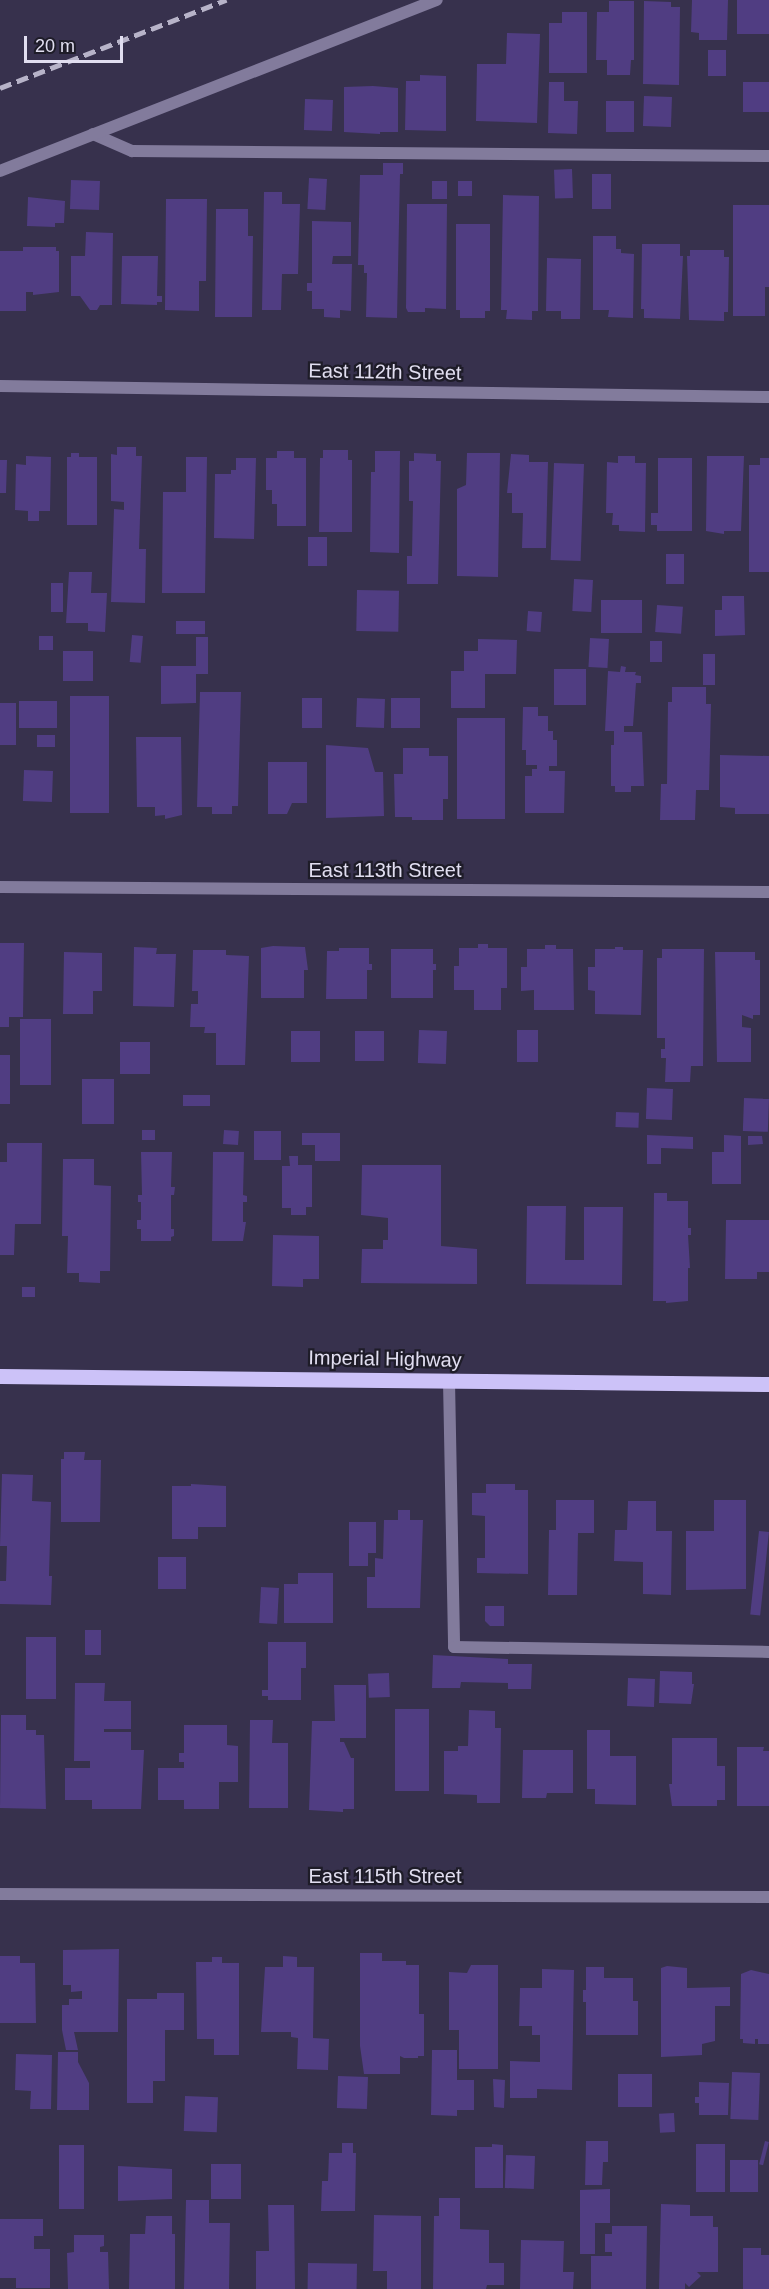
<!DOCTYPE html>
<style>
body{margin:0}
#map{position:relative;width:769px;height:2289px;overflow:hidden;background:#37314d;font-family:Arial,sans-serif}
div>[style]{position:absolute}
.building>*{inset:0;background:#503d82;transform-origin:0 0}
.lane>*{height:12px;margin:-6px;padding:0 6px;transform-origin:6px;border-radius:6px;background:#827b9c}
.street>*{height:12px;margin:-6px;padding:0 6px;transform-origin:6px;border-radius:6px;background:#827b9c}
.primary>*{height:15px;margin:-7.5px;padding:0 7.5px;transform-origin:7.5px;border-radius:7.5px;background:#ccc2f8}
.rail>*{height:4.5px;margin-top:-2.25px;transform-origin:0;background:repeating-linear-gradient(90deg,#b7b3c8 0 12px,transparent 0 18px)}
span{translate:-50% -50%;white-space:nowrap;text-align:center;line-height:1.15;-webkit-text-stroke:4.5px #1e1c28;paint-order:stroke}
.street-label{font-size:20px;color:#e1def0}
.scale{position:absolute;left:24px;top:36px;width:99px;height:27px;box-sizing:border-box;border:3px solid #e1def0;border-top:0;padding-left:8px;font-size:18px;line-height:21px;white-space:nowrap;color:#e1def0;-webkit-text-stroke:4px #1e1c28;paint-order:stroke}
</style>
<div id="map">
<div class="building">
<div style="clip-path:polygon(692px 0,728px 0,727px 40px,699px 40px,699px 33px,691px 32px)"></div>
<div style="left:737px;top:0;width:32px;height:34px"></div>
<div style="clip-path:polygon(609px 1px,634px 1px,634px 60px,631px 60px,630px 75px,607px 75px,607px 60px,596px 60px,597px 12px,609px 12px)"></div>
<div style="clip-path:polygon(644px 1px,671px 2px,671px 7px,680px 7px,679px 85px,643px 84px)"></div>
<div style="clip-path:polygon(562px 12px,587px 12px,587px 73px,549px 73px,549px 23px,562px 23px)"></div>
<div style="clip-path:polygon(507px 33px,540px 34px,537px 123px,476px 121px,477px 64px,506px 64px)"></div>
<div style="left:708px;top:50px;width:18px;height:26px"></div>
<div style="clip-path:polygon(420px 75px,446px 76px,446px 131px,405px 130px,406px 81px,420px 81px)"></div>
<div style="clip-path:polygon(549px 82px,564px 82px,564px 101px,578px 101px,577px 134px,548px 133px)"></div>
<div style="left:743px;top:82px;width:26px;height:30px"></div>
<div style="clip-path:polygon(373px 86px,398px 88px,398px 132px,380px 132px,380px 134px,344px 132px,344px 87px)"></div>
<div style="left:644px;top:96px;width:28px;height:30px;rotate:2deg"></div>
<div style="left:305px;top:99px;width:28px;height:31px;rotate:2deg"></div>
<div style="left:606px;top:101px;width:28px;height:31px"></div>
<div style="clip-path:polygon(383px 163px,403px 163px,403px 174px,400px 174px,397px 318px,366px 317px,367px 273px,364px 273px,364px 265px,358px 265px,360px 175px,383px 175px)"></div>
<div style="left:572px;top:169px;width:29px;height:18px;rotate:88deg"></div>
<div style="left:592px;top:174px;width:19px;height:35px"></div>
<div style="left:309px;top:178px;width:18px;height:31px;rotate:3deg"></div>
<div style="left:71px;top:180px;width:29px;height:29px;rotate:2deg"></div>
<div style="left:447px;top:181px;width:18px;height:15px;rotate:90deg"></div>
<div style="left:458px;top:181px;width:14px;height:15px"></div>
<div style="clip-path:polygon(264px 192px,282px 192px,282px 204px,300px 204px,298px 274px,282px 274px,281px 310px,262px 310px)"></div>
<div style="clip-path:polygon(503px 195px,539px 196px,538px 311px,532px 311px,532px 320px,506px 319px,507px 310px,501px 310px)"></div>
<div style="clip-path:polygon(28px 197px,65px 201px,64px 223px,55px 223px,55px 227px,27px 226px)"></div>
<div style="clip-path:polygon(166px 199px,207px 199px,206px 281px,199px 281px,199px 311px,165px 310px)"></div>
<div style="clip-path:polygon(407px 204px,447px 204px,446px 309px,425px 308px,425px 312px,408px 312px,406px 308px)"></div>
<div style="clip-path:polygon(733px 205px,769px 205px,769px 287px,765px 287px,765px 316px,733px 316px)"></div>
<div style="clip-path:polygon(216px 209px,248px 209px,248px 236px,253px 236px,252px 317px,215px 317px)"></div>
<div style="clip-path:polygon(312px 221px,351px 222px,351px 256px,333px 256px,332px 264px,352px 264px,351px 311px,340px 310px,340px 318px,324px 317px,324px 309px,312px 309px,312px 291px,307px 291px,307px 283px,312px 283px)"></div>
<div style="clip-path:polygon(456px 224px,490px 224px,490px 311px,485px 311px,485px 318px,460px 318px,460px 310px,456px 310px)"></div>
<div style="clip-path:polygon(86px 232px,113px 233px,112px 305px,100px 305px,97px 310px,90px 310px,80px 296px,71px 296px,71px 256px,85px 256px)"></div>
<div style="clip-path:polygon(593px 236px,616px 236px,616px 249px,621px 249px,621px 253px,634px 254px,633px 318px,608px 317px,609px 310px,593px 310px)"></div>
<div style="clip-path:polygon(642px 244px,680px 244px,680px 256px,683px 256px,680px 319px,644px 318px,644px 309px,641px 309px)"></div>
<div style="clip-path:polygon(23px 247px,56px 247px,56px 251px,59px 251px,59px 292px,33px 295px,33px 292px,26px 292px,26px 311px,0 311px,0 251px,23px 251px)"></div>
<div style="clip-path:polygon(690px 250px,724px 250px,724px 257px,729px 257px,728px 312px,724px 312px,724px 321px,689px 320px,687px 256px,690px 256px)"></div>
<div style="clip-path:polygon(122px 256px,158px 256px,157px 296px,162px 296px,162px 302px,157px 302px,157px 305px,121px 304px)"></div>
<div style="clip-path:polygon(547px 258px,581px 259px,580px 319px,561px 319px,561px 311px,546px 311px)"></div>
<div style="clip-path:polygon(117px 447px,136px 447px,136px 456px,142px 456px,139px 549px,146px 549px,145px 603px,111px 602px,114px 509px,124px 510px,124px 502px,111px 501px,111px 454px,117px 455px)"></div>
<div style="clip-path:polygon(323px 450px,348px 450px,348px 460px,352px 460px,352px 532px,319px 532px,320px 458px,323px 458px)"></div>
<div style="clip-path:polygon(277px 451px,294px 451px,294px 458px,306px 458px,306px 526px,277px 526px,277px 504px,272px 504px,272px 490px,266px 490px,266px 458px,277px 458px)"></div>
<div style="clip-path:polygon(375px 451px,400px 451px,399px 553px,370px 552px,371px 472px,375px 472px)"></div>
<div style="clip-path:polygon(71px 453px,79px 453px,79px 457px,97px 457px,97px 525px,67px 525px,67px 457px,71px 457px)"></div>
<div style="clip-path:polygon(414px 453px,436px 454px,436px 461px,441px 461px,438px 584px,407px 584px,407px 556px,412px 556px,413px 501px,409px 501px,409px 461px,414px 461px)"></div>
<div style="clip-path:polygon(467px 453px,500px 453px,498px 577px,457px 576px,457px 489px,466px 485px)"></div>
<div style="clip-path:polygon(511px 454px,529px 455px,529px 462px,548px 462px,546px 548px,522px 548px,523px 513px,512px 513px,512px 493px,507px 493px)"></div>
<div style="clip-path:polygon(26px 456px,51px 457px,50px 511px,39px 511px,39px 521px,28px 521px,28px 511px,15px 510px,16px 464px,26px 465px)"></div>
<div style="clip-path:polygon(618px 456px,635px 456px,635px 463px,646px 463px,645px 532px,619px 531px,619px 525px,612px 525px,613px 513px,606px 513px,607px 462px,618px 463px)"></div>
<div style="clip-path:polygon(707px 456px,744px 456px,741px 531px,724px 531px,724px 534px,706px 531px)"></div>
<div style="clip-path:polygon(186px 457px,207px 457px,205px 593px,162px 593px,163px 492px,186px 492px)"></div>
<div style="clip-path:polygon(236px 458px,256px 458px,254px 539px,214px 538px,215px 474px,231px 474px,231px 470px,236px 470px)"></div>
<div style="clip-path:polygon(658px 458px,692px 458px,692px 531px,657px 531px,657px 525px,651px 525px,651px 513px,658px 513px)"></div>
<div style="clip-path:polygon(760px 458px,769px 458px,769px 572px,749px 572px,749px 465px,760px 465px)"></div>
<div style="clip-path:polygon(0 460px,7px 460px,6px 493px,0 493px)"></div>
<div style="left:554px;top:463px;width:30px;height:97px;rotate:2deg"></div>
<div style="left:308px;top:537px;width:19px;height:29px"></div>
<div style="left:666px;top:554px;width:18px;height:30px"></div>
<div style="clip-path:polygon(69px 572px,92px 572px,91px 593px,107px 593px,105px 632px,88px 631px,88px 623px,66px 623px)"></div>
<div style="left:574px;top:579px;width:19px;height:32px;rotate:3deg"></div>
<div style="left:51px;top:583px;width:12px;height:29px"></div>
<div style="left:357px;top:590px;width:42px;height:41px;rotate:1deg"></div>
<div style="clip-path:polygon(722px 596px,744px 596px,745px 635px,715px 636px,715px 610px,722px 610px)"></div>
<div style="left:601px;top:600px;width:41px;height:33px"></div>
<div style="left:657px;top:605px;width:26px;height:27px;rotate:4deg"></div>
<div style="left:528px;top:611px;width:14px;height:20px;rotate:4deg"></div>
<div style="left:176px;top:621px;width:29px;height:13px"></div>
<div style="left:132px;top:635px;width:11px;height:27px;rotate:5deg"></div>
<div style="left:39px;top:636px;width:14px;height:14px"></div>
<div style="clip-path:polygon(196px 637px,208px 637px,208px 674px,196px 674px,196px 703px,161px 704px,161px 666px,196px 666px)"></div>
<div style="left:590px;top:638px;width:19px;height:29px;rotate:3deg"></div>
<div style="clip-path:polygon(478px 639px,517px 640px,516px 674px,485px 674px,485px 708px,451px 708px,451px 671px,464px 671px,464px 651px,478px 651px)"></div>
<div style="left:662px;top:641px;width:21px;height:12px;rotate:90deg"></div>
<div style="left:63px;top:651px;width:30px;height:30px"></div>
<div style="left:703px;top:654px;width:12px;height:31px"></div>
<div style="clip-path:polygon(621px 666px,626px 667px,625px 672px,636px 672px,635px 675px,641px 676px,641px 683px,636px 683px,633px 726px,624px 726px,624px 732px,642px 732px,644px 786px,631px 786px,631px 792px,615px 792px,615px 786px,611px 786px,611px 745px,614px 745px,614px 731px,605px 731px,608px 671px,620px 672px)"></div>
<div style="left:554px;top:669px;width:32px;height:36px"></div>
<div style="clip-path:polygon(672px 687px,706px 687px,706px 704px,711px 704px,709px 790px,696px 790px,695px 820px,660px 820px,661px 784px,667px 784px,668px 702px,672px 702px)"></div>
<div style="clip-path:polygon(200px 692px,241px 692px,238px 806px,232px 806px,232px 814px,212px 814px,212px 807px,197px 807px)"></div>
<div style="left:70px;top:696px;width:39px;height:117px"></div>
<div style="left:302px;top:698px;width:20px;height:30px"></div>
<div style="left:357px;top:698px;width:28px;height:29px;rotate:2deg"></div>
<div style="left:391px;top:698px;width:29px;height:30px"></div>
<div style="left:19px;top:701px;width:38px;height:27px"></div>
<div style="left:0;top:703px;width:16px;height:42px"></div>
<div style="clip-path:polygon(523px 707px,538px 707px,538px 716px,548px 716px,548px 731px,553px 731px,553px 740px,557px 740px,557px 766px,549px 766px,549px 771px,565px 771px,564px 813px,525px 813px,525px 776px,532px 776px,532px 769px,537px 769px,537px 765px,526px 765px,526px 750px,522px 750px)"></div>
<div style="left:457px;top:718px;width:48px;height:101px"></div>
<div style="left:55px;top:735px;width:12px;height:18px;rotate:90deg"></div>
<div style="clip-path:polygon(136px 737px,181px 737px,182px 815px,165px 819px,165px 815px,155px 816px,155px 807px,137px 807px)"></div>
<div style="clip-path:polygon(326px 745px,368px 748px,375px 772px,383px 772px,384px 816px,326px 818px)"></div>
<div style="clip-path:polygon(403px 748px,429px 748px,429px 756px,448px 756px,448px 799px,443px 799px,443px 820px,412px 820px,412px 817px,395px 817px,394px 774px,403px 774px)"></div>
<div style="clip-path:polygon(720px 755px,769px 756px,769px 814px,735px 814px,735px 808px,720px 807px)"></div>
<div style="clip-path:polygon(268px 762px,307px 762px,307px 803px,292px 803px,287px 814px,268px 814px)"></div>
<div style="left:24px;top:770px;width:29px;height:31px;rotate:2deg"></div>
<div style="clip-path:polygon(0 943px,24px 943px,23px 1017px,9px 1017px,9px 1027px,0 1027px)"></div>
<div style="clip-path:polygon(478px 944px,488px 944px,488px 948px,507px 948px,507px 988px,501px 988px,501px 1010px,474px 1010px,474px 990px,454px 990px,454px 966px,459px 966px,459px 948px,478px 948px)"></div>
<div style="clip-path:polygon(545px 945px,556px 945px,556px 949px,573px 949px,574px 1010px,534px 1010px,534px 990px,521px 991px,521px 967px,527px 967px,527px 949px,545px 949px)"></div>
<div style="clip-path:polygon(273px 946px,305px 947px,308px 970px,304px 970px,304px 998px,261px 998px,261px 948px)"></div>
<div style="clip-path:polygon(134px 947px,157px 948px,156px 954px,176px 954px,174px 1007px,133px 1006px)"></div>
<div style="clip-path:polygon(615px 947px,623px 947px,623px 950px,643px 950px,641px 1015px,595px 1014px,595px 991px,588px 990px,588px 967px,595px 967px,595px 949px,615px 949px)"></div>
<div style="clip-path:polygon(339px 948px,369px 948px,369px 964px,372px 964px,372px 970px,367px 970px,367px 999px,326px 999px,327px 951px,339px 951px)"></div>
<div style="clip-path:polygon(391px 949px,433px 949px,433px 964px,436px 964px,436px 970px,433px 970px,433px 998px,391px 998px)"></div>
<div style="clip-path:polygon(662px 949px,704px 949px,703px 1066px,691px 1066px,690px 1082px,665px 1082px,666px 1058px,661px 1058px,661px 1049px,665px 1049px,665px 1038px,657px 1038px,657px 958px,662px 958px)"></div>
<div style="clip-path:polygon(193px 950px,226px 950px,226px 955px,249px 956px,245px 1065px,216px 1065px,216px 1033px,204px 1033px,205px 1027px,190px 1027px,191px 1004px,198px 1004px,198px 991px,192px 991px)"></div>
<div style="clip-path:polygon(64px 952px,102px 953px,102px 991px,93px 991px,93px 1014px,63px 1014px)"></div>
<div style="clip-path:polygon(715px 952px,755px 952px,755px 960px,760px 960px,760px 1015px,753px 1015px,753px 1019px,742px 1015px,742px 1027px,751px 1028px,751px 1062px,717px 1062px)"></div>
<div style="left:20px;top:1019px;width:31px;height:66px"></div>
<div style="left:419px;top:1030px;width:28px;height:33px;rotate:2deg"></div>
<div style="left:538px;top:1030px;width:32px;height:21px;rotate:90deg"></div>
<div style="left:291px;top:1031px;width:29px;height:31px"></div>
<div style="left:355px;top:1031px;width:29px;height:30px"></div>
<div style="left:120px;top:1042px;width:30px;height:32px"></div>
<div style="left:0;top:1055px;width:10px;height:49px"></div>
<div style="left:82px;top:1079px;width:32px;height:45px"></div>
<div style="left:647px;top:1088px;width:26px;height:31px;rotate:2deg"></div>
<div style="left:183px;top:1095px;width:27px;height:11px"></div>
<div style="left:744px;top:1098px;width:25px;height:33px;rotate:2deg"></div>
<div style="left:616px;top:1112px;width:23px;height:15px;rotate:2deg"></div>
<div style="left:142px;top:1130px;width:13px;height:10px"></div>
<div style="left:224px;top:1130px;width:15px;height:14px;rotate:4deg"></div>
<div style="left:254px;top:1131px;width:27px;height:29px"></div>
<div style="clip-path:polygon(302px 1133px,340px 1133px,340px 1161px,315px 1161px,315px 1145px,302px 1145px)"></div>
<div style="clip-path:polygon(647px 1135px,693px 1137px,693px 1149px,661px 1148px,661px 1164px,647px 1164px)"></div>
<div style="clip-path:polygon(724px 1135px,741px 1136px,741px 1184px,712px 1184px,712px 1152px,724px 1152px)"></div>
<div style="clip-path:polygon(748px 1136px,762px 1136px,763px 1144px,748px 1145px)"></div>
<div style="clip-path:polygon(7px 1143px,42px 1143px,41px 1224px,15px 1224px,14px 1255px,0 1255px,0 1162px,7px 1162px)"></div>
<div style="clip-path:polygon(141px 1152px,172px 1152px,171px 1187px,175px 1187px,174px 1195px,171px 1195px,171px 1229px,174px 1229px,174px 1236px,171px 1237px,171px 1241px,141px 1241px,141px 1229px,137px 1229px,137px 1220px,141px 1220px,141px 1202px,138px 1202px,138px 1195px,142px 1195px)"></div>
<div style="clip-path:polygon(213px 1152px,244px 1152px,243px 1195px,247px 1196px,247px 1202px,243px 1202px,243px 1222px,246px 1222px,243px 1241px,212px 1241px)"></div>
<div style="clip-path:polygon(289px 1156px,298px 1156px,298px 1165px,312px 1165px,312px 1207px,306px 1207px,306px 1215px,291px 1215px,291px 1208px,282px 1208px,282px 1166px,290px 1166px)"></div>
<div style="clip-path:polygon(63px 1159px,94px 1159px,94px 1185px,111px 1186px,110px 1271px,100px 1271px,100px 1283px,79px 1282px,79px 1273px,67px 1273px,68px 1236px,62px 1236px)"></div>
<div style="clip-path:polygon(362px 1165px,441px 1165px,441px 1246px,477px 1249px,477px 1284px,361px 1283px,362px 1249px,383px 1249px,383px 1240px,388px 1240px,388px 1218px,361px 1215px)"></div>
<div style="clip-path:polygon(654px 1193px,667px 1193px,667px 1201px,688px 1201px,688px 1228px,691px 1228px,691px 1235px,688px 1235px,690px 1268px,688px 1268px,688px 1301px,666px 1303px,666px 1301px,653px 1301px)"></div>
<div style="clip-path:polygon(527px 1206px,566px 1206px,565px 1260px,584px 1260px,584px 1207px,623px 1207px,622px 1285px,526px 1284px)"></div>
<div style="clip-path:polygon(726px 1220px,769px 1220px,769px 1272px,757px 1272px,757px 1279px,725px 1279px)"></div>
<div style="clip-path:polygon(273px 1235px,319px 1236px,319px 1279px,303px 1279px,303px 1287px,272px 1286px)"></div>
<div style="left:22px;top:1287px;width:13px;height:10px"></div>
<div style="clip-path:polygon(64px 1452px,85px 1452px,84px 1460px,101px 1460px,100px 1522px,61px 1522px,61px 1459px,64px 1459px)"></div>
<div style="clip-path:polygon(2px 1474px,33px 1475px,32px 1501px,51px 1502px,49px 1576px,52px 1576px,51px 1605px,0 1604px,0 1581px,6px 1581px,7px 1546px,0 1546px)"></div>
<div style="clip-path:polygon(191px 1484px,226px 1486px,226px 1527px,198px 1527px,198px 1539px,172px 1539px,172px 1486px,191px 1486px)"></div>
<div style="clip-path:polygon(486px 1484px,515px 1484px,515px 1490px,528px 1490px,528px 1574px,477px 1573px,477px 1558px,485px 1558px,485px 1516px,472px 1515px,472px 1493px,486px 1493px)"></div>
<div style="clip-path:polygon(556px 1500px,594px 1500px,594px 1533px,578px 1533px,577px 1595px,548px 1595px,549px 1530px,556px 1530px)"></div>
<div style="clip-path:polygon(714px 1500px,746px 1500px,746px 1589px,686px 1590px,686px 1531px,714px 1531px)"></div>
<div style="clip-path:polygon(628px 1501px,656px 1501px,656px 1531px,672px 1531px,671px 1595px,643px 1594px,643px 1562px,614px 1561px,615px 1530px,627px 1530px)"></div>
<div style="clip-path:polygon(398px 1510px,410px 1510px,410px 1520px,423px 1520px,420px 1608px,367px 1608px,367px 1577px,375px 1577px,375px 1558px,383px 1559px,384px 1520px,398px 1520px)"></div>
<div style="clip-path:polygon(349px 1522px,376px 1522px,376px 1553px,368px 1553px,368px 1566px,349px 1566px)"></div>
<div style="left:759px;top:1531px;width:10px;height:84px;rotate:6deg"></div>
<div style="left:158px;top:1557px;width:28px;height:32px"></div>
<div style="clip-path:polygon(298px 1573px,333px 1573px,333px 1623px,284px 1623px,284px 1584px,298px 1584px)"></div>
<div style="left:261px;top:1587px;width:18px;height:36px;rotate:3deg"></div>
<div style="clip-path:polygon(485px 1606px,504px 1606px,504px 1626px,490px 1626px,485px 1621px)"></div>
<div style="left:85px;top:1630px;width:16px;height:25px"></div>
<div style="left:26px;top:1637px;width:30px;height:62px"></div>
<div style="clip-path:polygon(268px 1642px,306px 1642px,306px 1668px,301px 1668px,301px 1700px,268px 1700px,268px 1696px,262px 1696px,262px 1690px,268px 1690px)"></div>
<div style="clip-path:polygon(433px 1655px,508px 1659px,508px 1664px,532px 1664px,531px 1689px,508px 1689px,508px 1683px,461px 1682px,460px 1688px,432px 1688px)"></div>
<div style="clip-path:polygon(660px 1671px,692px 1672px,692px 1684px,694px 1684px,691px 1704px,659px 1703px)"></div>
<div style="left:389px;top:1673px;width:24px;height:21px;rotate:88deg"></div>
<div style="left:628px;top:1678px;width:27px;height:28px;rotate:2deg"></div>
<div style="clip-path:polygon(75px 1683px,105px 1683px,104px 1701px,131px 1701px,131px 1729px,104px 1729px,104px 1732px,131px 1732px,131px 1750px,144px 1750px,141px 1809px,92px 1809px,92px 1800px,65px 1800px,65px 1768px,90px 1768px,90px 1761px,74px 1761px)"></div>
<div style="clip-path:polygon(334px 1685px,366px 1685px,366px 1738px,340px 1738px,340px 1742px,344px 1742px,351px 1758px,354px 1758px,354px 1809px,343px 1809px,343px 1812px,309px 1810px,312px 1721px,335px 1721px)"></div>
<div style="left:395px;top:1709px;width:34px;height:82px"></div>
<div style="clip-path:polygon(469px 1710px,495px 1711px,495px 1728px,501px 1728px,500px 1803px,477px 1803px,477px 1795px,444px 1794px,444px 1751px,458px 1751px,458px 1746px,468px 1746px)"></div>
<div style="clip-path:polygon(1px 1715px,26px 1715px,26px 1730px,36px 1730px,36px 1735px,44px 1735px,46px 1809px,0 1808px)"></div>
<div style="clip-path:polygon(250px 1720px,273px 1720px,272px 1743px,288px 1743px,288px 1808px,249px 1808px)"></div>
<div style="clip-path:polygon(184px 1725px,227px 1725px,227px 1745px,238px 1746px,238px 1782px,219px 1782px,219px 1809px,184px 1809px,184px 1800px,158px 1800px,158px 1768px,184px 1768px,184px 1762px,179px 1762px,179px 1753px,184px 1753px)"></div>
<div style="clip-path:polygon(587px 1730px,610px 1730px,610px 1756px,636px 1756px,636px 1805px,595px 1804px,595px 1789px,587px 1789px)"></div>
<div style="clip-path:polygon(672px 1738px,717px 1738px,717px 1766px,725px 1766px,725px 1800px,717px 1800px,717px 1806px,672px 1806px,669px 1784px,672px 1784px)"></div>
<div style="clip-path:polygon(737px 1747px,764px 1747px,763px 1751px,769px 1751px,769px 1806px,737px 1806px)"></div>
<div style="clip-path:polygon(523px 1750px,573px 1750px,573px 1793px,547px 1793px,546px 1798px,522px 1798px)"></div>
<div style="clip-path:polygon(119px 1949px,118px 2032px,74px 2032px,78px 2050px,66px 2050px,62px 2030px,62px 2005px,69px 2005px,69px 1999px,82px 1999px,82px 1991px,71px 1992px,71px 1985px,63px 1985px,63px 1950px)"></div>
<div style="clip-path:polygon(360px 1953px,382px 1953px,382px 1961px,406px 1961px,406px 1965px,419px 1965px,419px 2014px,424px 2014px,424px 2056px,418px 2056px,418px 2058px,404px 2058px,400px 2056px,400px 2074px,364px 2074px,360px 2046px)"></div>
<div style="clip-path:polygon(0 1956px,20px 1956px,20px 1963px,35px 1963px,36px 2023px,0 2023px)"></div>
<div style="clip-path:polygon(283px 1956px,297px 1957px,297px 1967px,314px 1967px,313px 2038px,329px 2039px,328px 2070px,297px 2069px,298px 2038px,291px 2037px,291px 2032px,261px 2032px,265px 1967px,283px 1967px)"></div>
<div style="clip-path:polygon(212px 1957px,222px 1957px,222px 1963px,239px 1963px,239px 2055px,214px 2055px,214px 2039px,197px 2039px,196px 1962px,212px 1962px)"></div>
<div style="clip-path:polygon(471px 1965px,498px 1965px,498px 2069px,459px 2069px,459px 2030px,449px 2030px,449px 1972px,467px 1973px)"></div>
<div style="clip-path:polygon(667px 1966px,687px 1968px,687px 1988px,730px 1987px,730px 2006px,715px 2006px,715px 2041px,702px 2044px,702px 2055px,661px 2057px,661px 1968px)"></div>
<div style="clip-path:polygon(586px 1967px,604px 1967px,604px 1978px,633px 1978px,633px 2001px,638px 2001px,638px 2035px,586px 2035px,586px 2002px,583px 2002px,583px 1990px,586px 1990px)"></div>
<div style="clip-path:polygon(542px 1969px,574px 1970px,572px 2090px,537px 2089px,537px 2098px,510px 2098px,510px 2061px,540px 2062px,540px 2035px,532px 2035px,532px 2026px,519px 2026px,520px 1988px,542px 1988px)"></div>
<div style="clip-path:polygon(751px 1970px,769px 1974px,769px 2044px,758px 2044px,758px 2039px,755px 2039px,755px 2044px,743px 2043px,743px 2039px,740px 2039px,741px 1974px)"></div>
<div style="clip-path:polygon(157px 1993px,184px 1993px,184px 2030px,165px 2030px,165px 2081px,153px 2081px,153px 2103px,127px 2103px,127px 1999px,157px 1999px)"></div>
<div style="clip-path:polygon(432px 2050px,457px 2050px,457px 2080px,474px 2080px,474px 2110px,457px 2110px,457px 2116px,431px 2115px)"></div>
<div style="clip-path:polygon(58px 2052px,78px 2052px,78px 2062px,89px 2083px,89px 2110px,57px 2110px)"></div>
<div style="clip-path:polygon(16px 2054px,52px 2055px,51px 2109px,30px 2109px,31px 2091px,15px 2090px)"></div>
<div style="left:732px;top:2072px;width:28px;height:47px;rotate:2deg"></div>
<div style="left:618px;top:2074px;width:34px;height:33px"></div>
<div style="left:338px;top:2076px;width:30px;height:32px;rotate:2deg"></div>
<div style="clip-path:polygon(493px 2079px,505px 2080px,504px 2108px,494px 2107px)"></div>
<div style="clip-path:polygon(699px 2082px,729px 2083px,728px 2115px,699px 2115px,699px 2103px,695px 2103px,695px 2097px,699px 2097px)"></div>
<div style="left:185px;top:2096px;width:33px;height:35px;rotate:2deg"></div>
<div style="left:674px;top:2113px;width:19px;height:15px;rotate:87deg"></div>
<div style="clip-path:polygon(586px 2141px,608px 2141px,608px 2162px,603px 2162px,602px 2185px,585px 2185px)"></div>
<div style="left:765px;top:2141px;width:4px;height:24px;rotate:14deg"></div>
<div style="clip-path:polygon(342px 2143px,353px 2143px,353px 2153px,356px 2153px,355px 2211px,321px 2211px,322px 2181px,328px 2181px,329px 2153px,342px 2153px)"></div>
<div style="clip-path:polygon(492px 2144px,503px 2145px,503px 2188px,475px 2188px,475px 2147px,492px 2147px)"></div>
<div style="left:696px;top:2144px;width:29px;height:48px"></div>
<div style="left:59px;top:2145px;width:25px;height:64px"></div>
<div style="left:506px;top:2155px;width:29px;height:33px;rotate:2deg"></div>
<div style="left:730px;top:2160px;width:28px;height:32px"></div>
<div style="left:211px;top:2164px;width:30px;height:35px"></div>
<div style="clip-path:polygon(118px 2166px,172px 2169px,172px 2199px,118px 2201px)"></div>
<div style="clip-path:polygon(610px 2189px,610px 2223px,595px 2223px,595px 2254px,580px 2254px,580px 2190px)"></div>
<div style="clip-path:polygon(439px 2198px,460px 2198px,460px 2229px,489px 2230px,489px 2263px,504px 2263px,504px 2285px,487px 2285px,486px 2289px,433px 2289px,434px 2216px,439px 2216px)"></div>
<div style="clip-path:polygon(186px 2200px,209px 2200px,209px 2223px,230px 2223px,229px 2289px,184px 2289px)"></div>
<div style="clip-path:polygon(661px 2204px,690px 2205px,690px 2216px,713px 2216px,713px 2227px,718px 2227px,718px 2272px,697px 2272px,701px 2276px,689px 2287px,685px 2283px,685px 2289px,659px 2289px)"></div>
<div style="clip-path:polygon(268px 2205px,294px 2205px,295px 2289px,256px 2289px,256px 2251px,269px 2251px)"></div>
<div style="clip-path:polygon(374px 2215px,421px 2216px,421px 2289px,387px 2289px,387px 2271px,373px 2271px)"></div>
<div style="clip-path:polygon(146px 2216px,172px 2216px,172px 2234px,175px 2234px,175px 2289px,129px 2289px,130px 2234px,145px 2234px)"></div>
<div style="clip-path:polygon(0 2219px,43px 2219px,43px 2236px,34px 2236px,34px 2249px,50px 2249px,50px 2288px,16px 2288px,16px 2278px,0 2278px)"></div>
<div style="clip-path:polygon(612px 2226px,647px 2226px,646px 2289px,591px 2289px,591px 2256px,612px 2256px,612px 2252px,605px 2252px,605px 2234px,612px 2234px)"></div>
<div style="clip-path:polygon(74px 2235px,104px 2235px,104px 2246px,100px 2247px,100px 2252px,108px 2252px,109px 2289px,68px 2289px,67px 2253px,74px 2252px)"></div>
<div style="clip-path:polygon(521px 2240px,564px 2241px,563px 2272px,574px 2272px,573px 2289px,520px 2289px)"></div>
<div style="clip-path:polygon(743px 2248px,761px 2248px,761px 2255px,769px 2255px,769px 2289px,743px 2289px)"></div>
<div style="left:308px;top:2263px;width:49px;height:26px;rotate:1deg"></div>
</div>
<div class="lane">
<div style="left:93px;top:134px;width:43px;rotate:23.6deg"></div>
<div style="left:132px;top:151px;width:637px;rotate:0.45deg"></div>
<div style="left:449px;top:1381px;width:266px;rotate:88.9deg"></div>
<div style="left:454px;top:1647px;width:315px;rotate:0.9deg"></div>
</div>
<div class="street">
<div style="left:0;top:171px;width:469px;rotate:-21.4deg"></div>
<div style="left:0;top:386px;width:769px;rotate:0.82deg"></div>
<div style="left:0;top:887px;width:769px;rotate:0.37deg"></div>
<div style="left:0;top:1894px;width:769px;rotate:0.22deg"></div>
</div>
<div class="primary">
<div style="left:0;top:1376px;width:769px;rotate:0.6deg"></div>
</div>
<div class="rail">
<div style="left:0;top:88px;width:243px;rotate:-21.3deg"></div>
</div>
<div class="street-label">
<span style="left:385px;top:372px;rotate:1deg">East 112th Street</span>
<span style="left:385px;top:870px">East 113th Street</span>
<span style="left:385px;top:1359px;rotate:1deg">Imperial Highway</span>
<span style="left:385px;top:1876px">East 115th Street</span>
</div>
<div class="scale">20 m</div>
</div>
